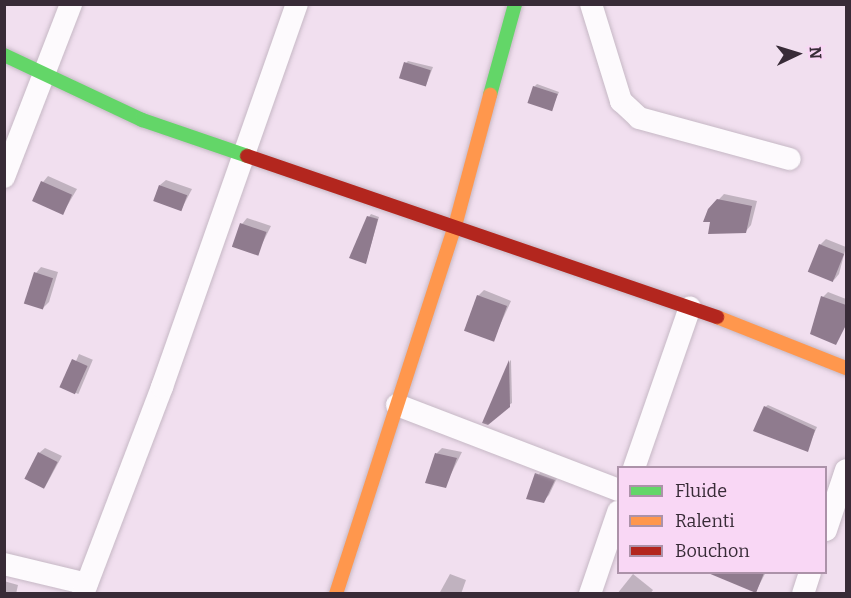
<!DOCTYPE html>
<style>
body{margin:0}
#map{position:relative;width:851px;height:598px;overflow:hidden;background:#f1dfef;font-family:Bitter,serif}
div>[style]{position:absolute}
.shadow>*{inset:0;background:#0003;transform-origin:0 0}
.building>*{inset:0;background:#8f7b8e;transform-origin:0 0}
.roads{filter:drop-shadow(0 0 2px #c6b8c5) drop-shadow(0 0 2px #c6b8c5)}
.street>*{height:22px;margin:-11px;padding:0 11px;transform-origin:11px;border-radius:11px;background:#fdfafd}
.fast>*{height:14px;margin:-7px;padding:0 7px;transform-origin:7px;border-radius:7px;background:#63d668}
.slow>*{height:14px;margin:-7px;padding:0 7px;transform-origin:7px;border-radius:7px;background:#ff974d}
.jam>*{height:14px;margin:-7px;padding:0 7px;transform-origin:7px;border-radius:7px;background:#b3261e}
span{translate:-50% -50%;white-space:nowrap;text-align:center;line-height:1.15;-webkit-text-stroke:6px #f9d7f5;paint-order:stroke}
.frame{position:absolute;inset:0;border:6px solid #382b37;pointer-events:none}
.legend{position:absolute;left:617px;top:466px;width:210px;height:108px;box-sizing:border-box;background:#f9d7f5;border:2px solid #ac92a9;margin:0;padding:8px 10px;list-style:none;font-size:18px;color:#382b37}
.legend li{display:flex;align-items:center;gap:12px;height:30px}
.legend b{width:30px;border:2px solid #ac92a9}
.north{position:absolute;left:767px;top:24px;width:60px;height:60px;-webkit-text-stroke:4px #f9d7f5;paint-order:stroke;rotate:86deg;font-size:16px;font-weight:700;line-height:24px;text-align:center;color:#382b37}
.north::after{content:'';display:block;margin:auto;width:21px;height:27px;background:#382b37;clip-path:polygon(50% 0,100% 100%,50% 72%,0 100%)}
</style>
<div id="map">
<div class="shadow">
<div style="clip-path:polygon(408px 61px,433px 67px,426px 85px,406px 63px)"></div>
<div style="clip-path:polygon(537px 84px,559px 92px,551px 110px,534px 87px)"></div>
<div style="clip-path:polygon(48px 176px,77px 189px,63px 213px,43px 182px)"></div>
<div style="clip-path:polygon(166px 180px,192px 189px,181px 210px,160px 185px)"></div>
<div style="clip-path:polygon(724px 194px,757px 201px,751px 225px,746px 231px,712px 221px,709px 210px)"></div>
<div style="clip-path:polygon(371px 214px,379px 217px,366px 262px,369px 217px)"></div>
<div style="clip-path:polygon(247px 218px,271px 226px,257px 254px,242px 224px)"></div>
<div style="clip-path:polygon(826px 239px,846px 247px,839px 274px,834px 280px,820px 245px)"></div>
<div style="clip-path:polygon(41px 267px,58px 272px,49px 302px,43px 308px,36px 273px)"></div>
<div style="clip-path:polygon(484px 290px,511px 301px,493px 340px,478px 296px)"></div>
<div style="clip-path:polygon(828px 292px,846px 299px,846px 325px,835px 343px,823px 297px)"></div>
<div style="left:79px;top:354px;width:15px;height:37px;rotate:23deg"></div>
<div style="clip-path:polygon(511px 360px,512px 403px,484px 422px,510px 361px)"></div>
<div style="clip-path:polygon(768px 405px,817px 427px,807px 450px,765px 407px)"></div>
<div style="clip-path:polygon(45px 448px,62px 456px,45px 487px,39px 453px)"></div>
<div style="clip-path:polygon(442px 448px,462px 452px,445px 486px,437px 453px)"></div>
<div style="clip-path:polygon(542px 468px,559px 474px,549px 495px,543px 501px,528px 498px)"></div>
<div style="clip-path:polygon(716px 572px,766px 572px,756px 591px)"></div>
<div style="clip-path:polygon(450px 574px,466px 580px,461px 594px,439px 594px)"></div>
<div style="clip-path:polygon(633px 574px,653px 590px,650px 594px,617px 594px)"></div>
<div style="clip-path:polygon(4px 581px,18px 585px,16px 594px,4px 594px)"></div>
</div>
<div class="building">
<div style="left:404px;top:62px;width:28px;height:17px;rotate:17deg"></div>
<div style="left:533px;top:86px;width:26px;height:18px;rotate:18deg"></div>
<div style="left:41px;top:181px;width:34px;height:22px;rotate:24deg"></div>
<div style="left:159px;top:185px;width:30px;height:17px;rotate:20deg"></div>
<div style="clip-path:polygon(717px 199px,752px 206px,746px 233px,708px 234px,710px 222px,703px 222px,708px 209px)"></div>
<div style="clip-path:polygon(367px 216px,378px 219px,366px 264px,349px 258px)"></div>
<div style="left:240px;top:223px;width:28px;height:25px;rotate:19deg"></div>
<div style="left:819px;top:244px;width:27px;height:30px;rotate:22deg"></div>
<div style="left:34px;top:272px;width:20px;height:33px;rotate:18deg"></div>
<div style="left:477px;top:295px;width:32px;height:38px;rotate:20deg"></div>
<div style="clip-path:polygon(821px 296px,846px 305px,846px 325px,836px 345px,810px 334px)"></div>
<div style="left:72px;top:359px;width:17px;height:31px;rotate:24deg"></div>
<div style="clip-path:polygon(509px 360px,510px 407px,488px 425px,482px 423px)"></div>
<div style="clip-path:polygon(764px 406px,815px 430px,808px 452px,753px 431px)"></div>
<div style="left:38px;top:452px;width:22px;height:30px;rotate:27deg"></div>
<div style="clip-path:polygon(435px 453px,457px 458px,446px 488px,425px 483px)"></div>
<div style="clip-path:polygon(535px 473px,555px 480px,544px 503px,526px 499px)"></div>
<div style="clip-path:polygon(708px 573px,764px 573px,756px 593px)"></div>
</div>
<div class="roads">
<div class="street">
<div style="left:591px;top:4px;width:102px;rotate:72.8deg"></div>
<div style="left:621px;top:101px;width:25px;rotate:43deg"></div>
<div style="left:639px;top:118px;width:156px;rotate:15.2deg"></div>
<div style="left:4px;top:177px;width:186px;rotate:-68.8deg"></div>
<div style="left:397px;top:405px;width:237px;rotate:21deg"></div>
<div style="left:634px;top:468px;width:170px;rotate:-70.8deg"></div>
<div style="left:826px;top:530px;width:63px;rotate:-71.6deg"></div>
<div style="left:4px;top:564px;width:85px;rotate:13.5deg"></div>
<div style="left:83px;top:594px;width:222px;rotate:-69.1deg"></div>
<div style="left:162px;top:387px;width:406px;rotate:-70.6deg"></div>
<div style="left:590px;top:594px;width:87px;rotate:-71.1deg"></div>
<div style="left:803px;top:594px;width:23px;rotate:-72deg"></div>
</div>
<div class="fast">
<div style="left:4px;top:55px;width:153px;rotate:25.2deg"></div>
<div style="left:142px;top:120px;width:111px;rotate:18.9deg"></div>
<div style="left:490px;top:95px;width:94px;rotate:-74.6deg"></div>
</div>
<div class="slow">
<div style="left:717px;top:317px;width:139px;rotate:21.6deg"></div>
<div style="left:336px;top:594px;width:387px;rotate:-72.1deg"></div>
<div style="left:455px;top:226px;width:136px;rotate:-75deg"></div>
</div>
<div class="jam">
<div style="left:247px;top:156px;width:497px;rotate:18.9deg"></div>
</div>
</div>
<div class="frame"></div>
<ul class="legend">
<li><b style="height:8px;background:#63d668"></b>Fluide</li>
<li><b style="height:8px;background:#ff974d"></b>Ralenti</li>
<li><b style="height:8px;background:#b3261e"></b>Bouchon</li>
</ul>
<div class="north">N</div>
</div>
